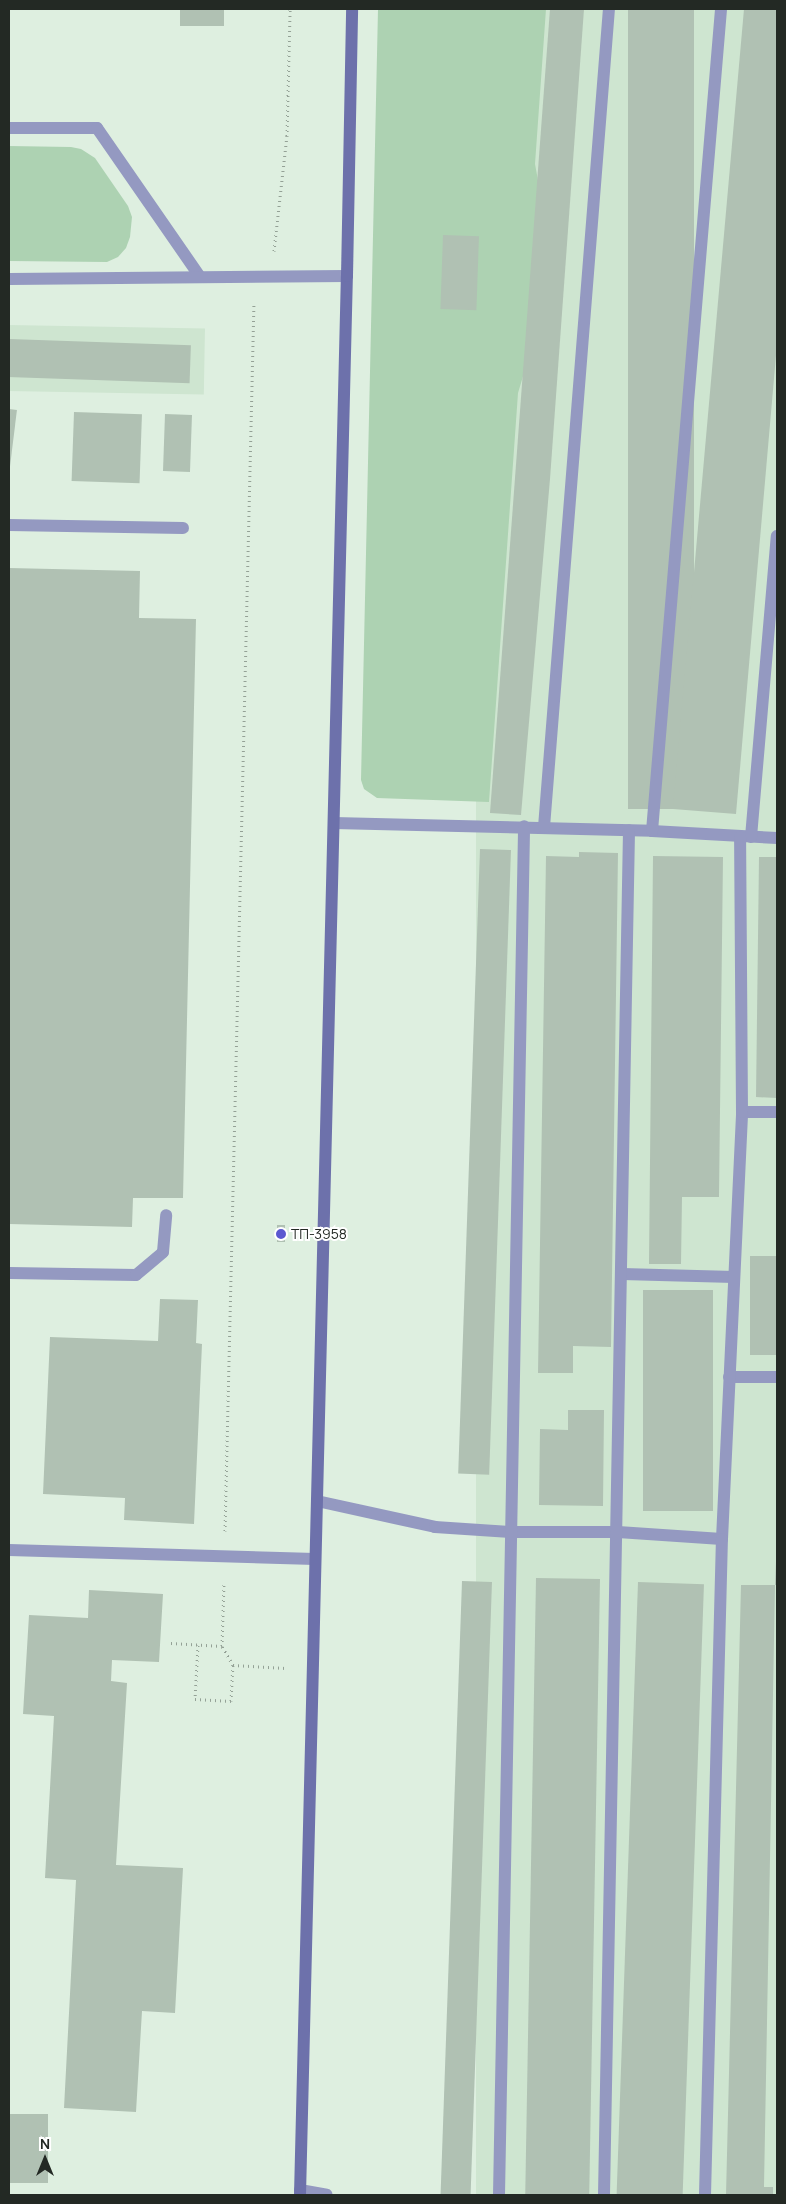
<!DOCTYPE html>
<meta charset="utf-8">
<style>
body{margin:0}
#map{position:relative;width:786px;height:2204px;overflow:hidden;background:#deefe0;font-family:Manrope,sans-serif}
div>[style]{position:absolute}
.built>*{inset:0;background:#cee5d0;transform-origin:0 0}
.green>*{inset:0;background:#add2b2}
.building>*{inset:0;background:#b0c1b3;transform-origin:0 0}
.path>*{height:3px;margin-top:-1.5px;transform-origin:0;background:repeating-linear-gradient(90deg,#94a196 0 1px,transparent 0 5px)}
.lane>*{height:12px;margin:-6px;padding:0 6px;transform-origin:6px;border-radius:6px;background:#9499c1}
.street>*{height:12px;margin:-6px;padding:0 6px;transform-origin:6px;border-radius:6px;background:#9499c1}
.secondary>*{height:12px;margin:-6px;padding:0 6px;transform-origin:6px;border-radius:6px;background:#6d71ab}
.dots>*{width:14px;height:14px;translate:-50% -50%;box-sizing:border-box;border:2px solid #fff;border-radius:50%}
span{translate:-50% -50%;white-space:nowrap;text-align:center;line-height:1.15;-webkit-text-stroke:4px #fff;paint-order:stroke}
.poi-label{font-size:14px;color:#232924}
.left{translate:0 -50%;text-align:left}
.frame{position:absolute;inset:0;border:10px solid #232924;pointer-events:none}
.north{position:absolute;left:20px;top:2134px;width:50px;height:50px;-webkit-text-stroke:4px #fff;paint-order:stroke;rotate:0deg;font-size:14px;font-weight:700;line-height:20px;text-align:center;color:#232924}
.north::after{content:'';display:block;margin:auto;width:18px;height:22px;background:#232924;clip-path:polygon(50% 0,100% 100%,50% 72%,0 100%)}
</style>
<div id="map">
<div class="built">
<div style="left:476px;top:9px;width:301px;height:2186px"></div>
<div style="left:9px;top:325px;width:196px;height:66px;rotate:1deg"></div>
</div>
<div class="green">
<div style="clip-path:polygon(378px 9px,546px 9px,535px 164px,542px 202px,533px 343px,518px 393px,489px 802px,377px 798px,364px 789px,361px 780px)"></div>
<div style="clip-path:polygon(9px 146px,71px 147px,81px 149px,95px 158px,128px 206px,132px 217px,130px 237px,126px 248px,118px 257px,107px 262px,9px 261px)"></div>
</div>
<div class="building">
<div style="left:180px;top:9px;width:44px;height:17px"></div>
<div style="clip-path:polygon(550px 9px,584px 9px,550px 479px,521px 815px,490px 813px)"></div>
<div style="left:628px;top:9px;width:66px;height:800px"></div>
<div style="clip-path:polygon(744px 9px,777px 9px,777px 344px,736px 814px,673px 809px)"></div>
<div style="left:443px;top:235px;width:36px;height:74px;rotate:2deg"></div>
<div style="left:9px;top:339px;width:182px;height:38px;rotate:2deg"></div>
<div style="left:9px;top:409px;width:8px;height:64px;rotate:7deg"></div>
<div style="left:74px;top:412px;width:68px;height:69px;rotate:2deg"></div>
<div style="left:165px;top:414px;width:27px;height:57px;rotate:2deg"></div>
<div style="clip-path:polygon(9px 568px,140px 571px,139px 618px,196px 619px,183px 1198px,133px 1198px,132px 1227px,9px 1224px)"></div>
<div style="left:480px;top:849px;width:31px;height:625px;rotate:2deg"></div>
<div style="clip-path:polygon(579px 852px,618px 853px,611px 1347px,573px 1346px,573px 1373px,538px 1373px,546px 856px,579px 857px)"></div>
<div style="clip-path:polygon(653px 856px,723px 857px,719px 1197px,682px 1197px,681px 1264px,649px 1264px)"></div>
<div style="clip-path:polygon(759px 857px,777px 857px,777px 1098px,756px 1097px)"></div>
<div style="left:285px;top:1225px;width:17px;height:8px;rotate:90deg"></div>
<div style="left:750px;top:1256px;width:27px;height:99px"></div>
<div style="left:643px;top:1290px;width:70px;height:221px"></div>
<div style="clip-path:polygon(160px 1299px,198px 1300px,196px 1343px,202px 1344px,194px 1524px,124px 1520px,125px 1498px,43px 1494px,50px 1337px,158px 1341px)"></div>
<div style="clip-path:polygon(568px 1410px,604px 1410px,603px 1506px,539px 1505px,540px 1429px,568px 1430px)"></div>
<div style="clip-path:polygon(776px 1562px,777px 1562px,777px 1585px,775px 1585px)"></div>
<div style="left:536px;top:1578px;width:64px;height:617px;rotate:1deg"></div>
<div style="left:462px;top:1581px;width:30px;height:614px;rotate:2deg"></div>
<div style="left:638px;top:1582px;width:66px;height:613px;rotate:2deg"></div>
<div style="clip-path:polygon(741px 1585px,775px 1585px,764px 2187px,773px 2187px,773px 2195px,726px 2195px)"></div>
<div style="clip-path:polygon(89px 1590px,163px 1594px,159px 1662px,112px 1660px,111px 1681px,127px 1683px,116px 1865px,183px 1868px,175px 2013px,142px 2011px,136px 2112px,64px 2108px,76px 1880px,45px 1878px,54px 1716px,23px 1714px,29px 1615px,88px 1618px)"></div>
<div style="left:9px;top:2114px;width:39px;height:69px"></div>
</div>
<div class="path">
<div style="left:274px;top:251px;width:116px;rotate:-83.6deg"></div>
<div style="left:287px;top:136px;width:127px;rotate:-88.6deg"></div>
<div style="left:225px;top:1531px;width:1229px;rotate:-88.65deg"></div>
<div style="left:171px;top:1643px;width:51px;rotate:3.4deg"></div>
<div style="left:222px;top:1646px;width:64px;rotate:-88.2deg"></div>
<div style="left:198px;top:1645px;width:54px;rotate:93.2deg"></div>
<div style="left:195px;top:1699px;width:36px;rotate:3deg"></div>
<div style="left:231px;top:1701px;width:36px;rotate:-87deg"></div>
<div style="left:233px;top:1665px;width:22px;rotate:-120deg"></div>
<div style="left:233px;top:1665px;width:53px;rotate:3.2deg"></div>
</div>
<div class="lane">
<div style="left:9px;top:128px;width:88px"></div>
<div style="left:97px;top:128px;width:181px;rotate:55.3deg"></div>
<div style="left:9px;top:525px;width:174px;rotate:1deg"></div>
<div style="left:334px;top:823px;width:318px;rotate:1.4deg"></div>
<div style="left:652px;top:831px;width:125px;rotate:3.2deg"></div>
<div style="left:544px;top:827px;width:821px;rotate:-85.46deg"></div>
<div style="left:652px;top:831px;width:825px;rotate:-85.2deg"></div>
<div style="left:751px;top:837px;width:302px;rotate:-85.1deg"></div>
<div style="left:742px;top:1112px;width:35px"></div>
<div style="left:9px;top:1273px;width:127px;rotate:0.9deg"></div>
<div style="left:136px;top:1275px;width:35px;rotate:-40deg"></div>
<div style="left:163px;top:1252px;width:37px;rotate:-85deg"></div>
<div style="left:622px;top:1274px;width:112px;rotate:1.5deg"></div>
<div style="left:729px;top:1377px;width:48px"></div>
<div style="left:317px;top:1501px;width:121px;rotate:12.4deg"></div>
<div style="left:435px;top:1527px;width:76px;rotate:3.8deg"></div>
<div style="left:511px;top:1532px;width:107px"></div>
<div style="left:618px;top:1532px;width:104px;rotate:3.9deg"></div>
<div style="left:722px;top:1539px;width:427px;rotate:-87.3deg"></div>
<div style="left:742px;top:1112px;width:275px;rotate:-90.4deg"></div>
<div style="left:9px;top:1550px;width:306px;rotate:1.7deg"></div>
<div style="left:300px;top:2190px;width:27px;rotate:10deg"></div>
<div style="left:499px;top:2195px;width:1369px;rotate:-88.95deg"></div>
<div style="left:604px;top:2195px;width:1365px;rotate:-88.95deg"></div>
<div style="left:705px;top:2195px;width:656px;rotate:-88.52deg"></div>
</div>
<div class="street">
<div style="left:9px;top:279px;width:338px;rotate:-0.5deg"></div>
</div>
<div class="secondary">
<div style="left:300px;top:2195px;width:1920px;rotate:-88.6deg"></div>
<div style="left:347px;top:276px;width:267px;rotate:-88.9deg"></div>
</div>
<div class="dots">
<div style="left:281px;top:1234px;background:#5b58d0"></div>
</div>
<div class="poi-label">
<span class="left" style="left:291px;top:1234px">ТП-3958</span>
</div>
<div class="frame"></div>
<div class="north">N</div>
</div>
